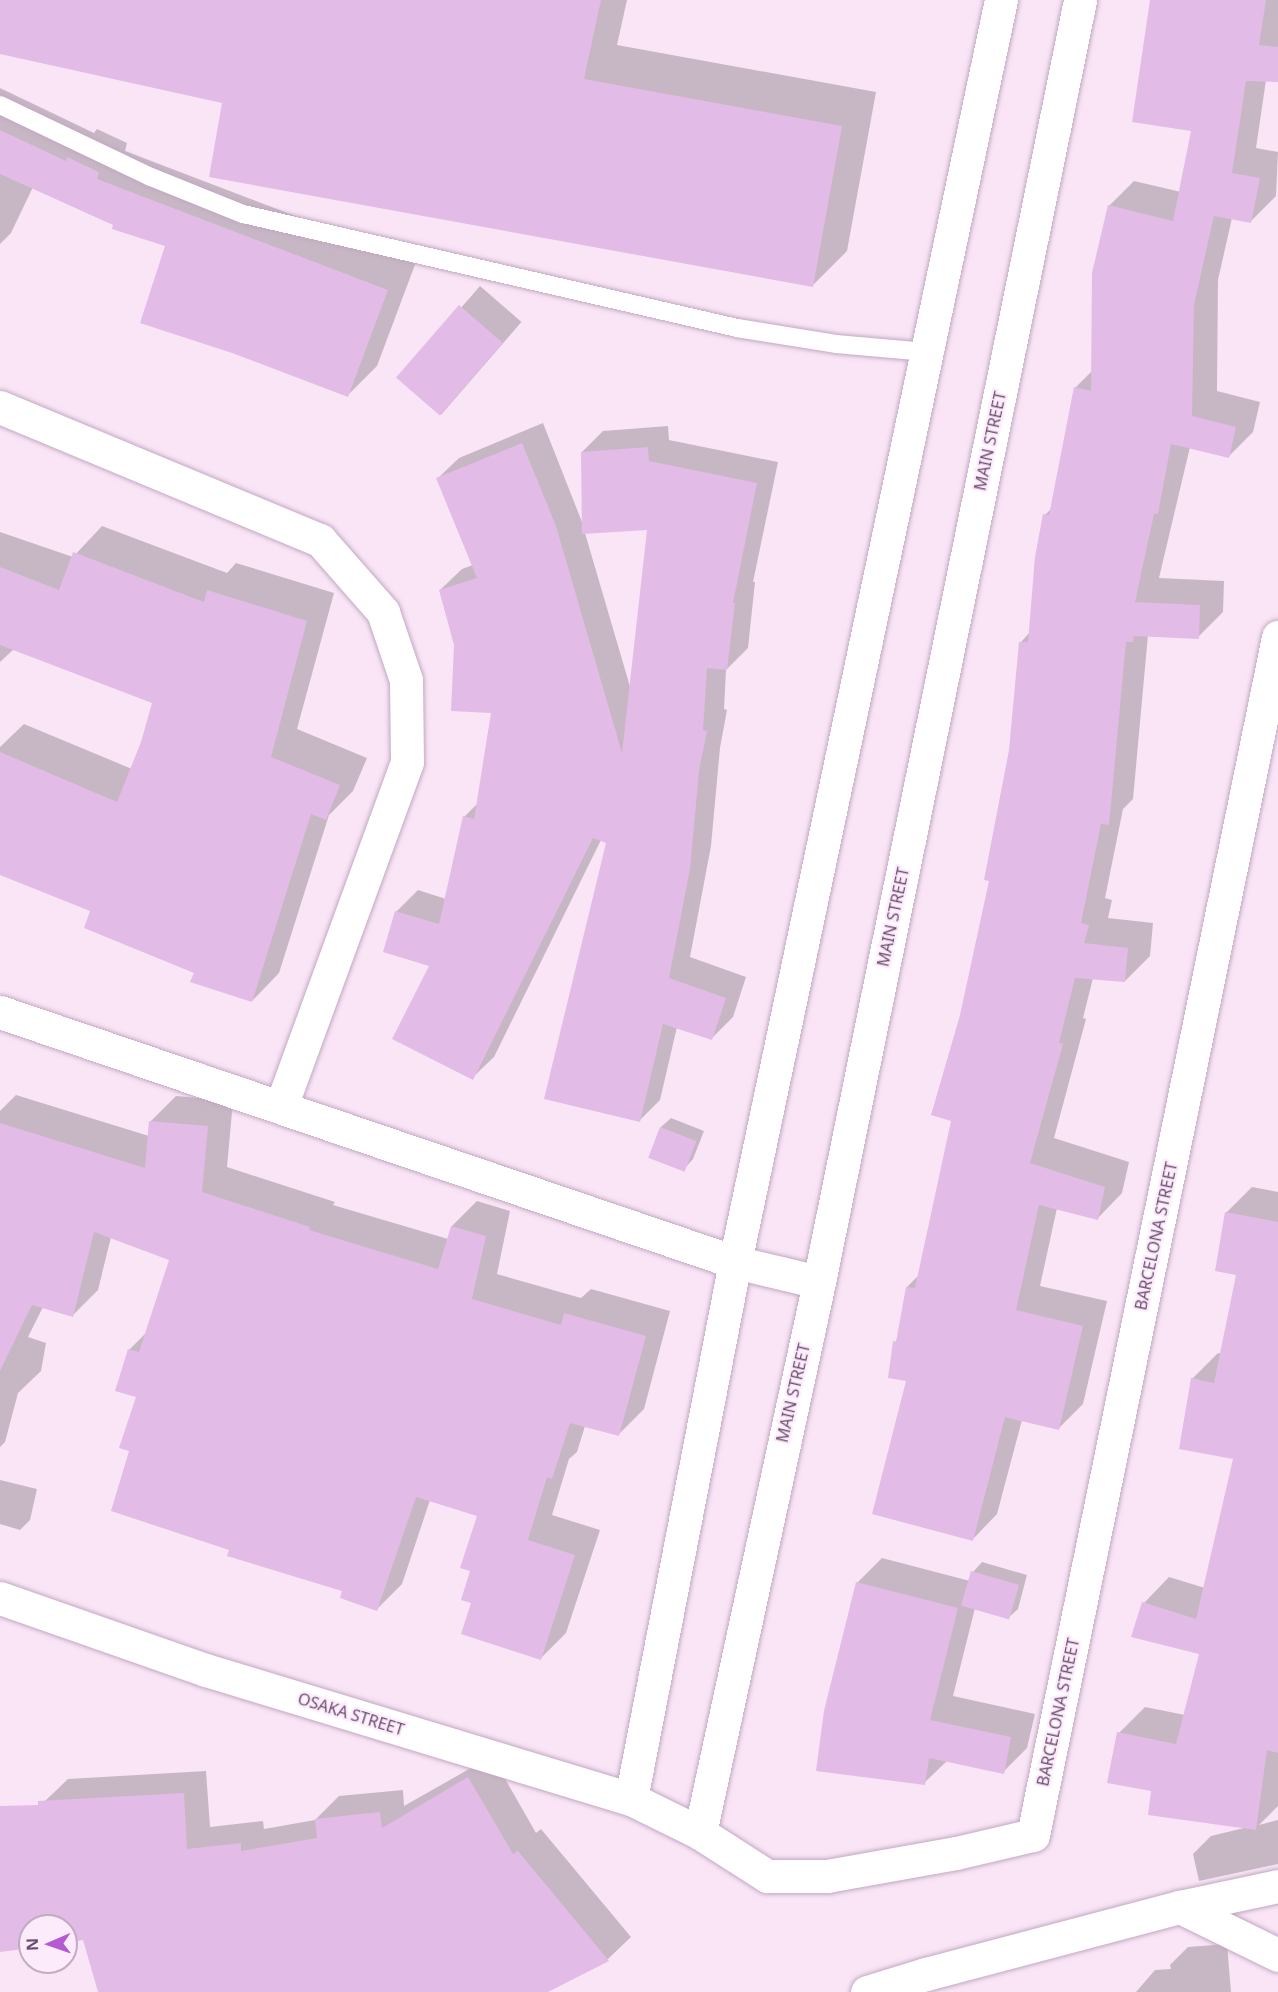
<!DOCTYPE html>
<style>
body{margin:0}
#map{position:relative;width:1278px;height:1992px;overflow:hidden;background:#f9e5f6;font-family:"Noto Sans",sans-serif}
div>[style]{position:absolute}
.shadow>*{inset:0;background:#0003;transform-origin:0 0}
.building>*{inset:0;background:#e2bbe6;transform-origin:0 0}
.roads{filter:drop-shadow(0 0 2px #c2a8c3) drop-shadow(0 0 2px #c2a8c3)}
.lane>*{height:18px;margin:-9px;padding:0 9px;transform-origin:9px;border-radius:9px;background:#fff}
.street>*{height:33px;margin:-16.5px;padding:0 16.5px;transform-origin:16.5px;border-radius:16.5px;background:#fff}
span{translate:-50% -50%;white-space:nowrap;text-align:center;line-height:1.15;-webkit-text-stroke:4.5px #fcebfa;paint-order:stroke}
.street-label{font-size:16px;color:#6a4e6e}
.north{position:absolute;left:18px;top:1914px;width:60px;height:60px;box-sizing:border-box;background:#fcebfa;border:2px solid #c2acc2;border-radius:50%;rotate:268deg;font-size:16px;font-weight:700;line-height:24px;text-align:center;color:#6a4e6e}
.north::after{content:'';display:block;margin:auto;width:21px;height:27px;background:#b45ad3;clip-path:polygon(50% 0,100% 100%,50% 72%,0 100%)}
</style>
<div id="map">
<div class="shadow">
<div style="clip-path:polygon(0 0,627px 0,617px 45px,876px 92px,847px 251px,813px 285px,224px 101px,0 52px)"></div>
<div style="clip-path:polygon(1162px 0,1278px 0,1278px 81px,1266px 80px,1256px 148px,1278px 152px,1276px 196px,1251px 221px,1232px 218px,1218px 280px,1217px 391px,1260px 402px,1253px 432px,1228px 457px,1190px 447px,1159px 578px,1224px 581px,1223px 612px,1198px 637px,1148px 635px,1133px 799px,1123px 809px,1105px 898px,1112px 900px,1108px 918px,1153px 923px,1150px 956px,1125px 981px,1093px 978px,1083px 1018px,1086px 1019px,1054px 1138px,1129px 1162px,1122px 1193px,1098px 1218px,1057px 1208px,1040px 1286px,1107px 1301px,1083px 1404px,1058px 1429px,1022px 1420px,997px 1514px,973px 1539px,895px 1342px,898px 1338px,907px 1287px,919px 1275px,953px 1120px,961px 1016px,991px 880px,1011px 751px,1021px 642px,1030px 632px,1045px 515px,1052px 508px,1075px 388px,1093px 370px,1109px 206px,1134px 181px,1181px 192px,1193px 130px)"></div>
<div style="clip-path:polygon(0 88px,94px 133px,97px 129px,127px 143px,125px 151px,416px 262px,377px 366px,348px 395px,167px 245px,33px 187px,11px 233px,0 244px)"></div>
<div style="left:480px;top:286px;width:55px;height:123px;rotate:41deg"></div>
<div style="clip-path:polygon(evenodd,543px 423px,582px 522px,582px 452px,603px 431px,668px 426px,669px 440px,778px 462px,753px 582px,755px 582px,748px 648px,726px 670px,724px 709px,727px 710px,720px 748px,711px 846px,690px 957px,746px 977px,733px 1017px,712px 1038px,677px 1027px,660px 1100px,639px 1121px,608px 842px,601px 840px,494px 1057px,472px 1078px,431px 965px,385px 951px,397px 911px,418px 890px,446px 899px,464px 817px,478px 803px,492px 712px,456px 645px,440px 590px,462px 569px,473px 565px,437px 479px,459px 458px,543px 423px,649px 528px,631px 690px,585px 533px,649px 528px)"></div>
<div style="clip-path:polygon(102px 526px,227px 573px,236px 563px,334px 593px,297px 729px,367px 758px,353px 791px,329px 815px,279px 973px,252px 1001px,195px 972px,92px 910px,0 873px,0 747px,24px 724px,132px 769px,142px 742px,154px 702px,14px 649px,0 662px,0 532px,73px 557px)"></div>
<div style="clip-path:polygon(16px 1095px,149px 1136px,151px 1121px,176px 1096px,233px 1101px,227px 1167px,335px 1202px,333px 1205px,448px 1239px,452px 1226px,477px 1201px,510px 1211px,497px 1274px,581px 1298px,591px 1289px,670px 1311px,644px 1409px,618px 1435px,585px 1426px,577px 1452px,569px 1459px,552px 1515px,600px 1530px,566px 1633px,541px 1658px,473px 1602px,472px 1570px,479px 1515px,430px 1500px,402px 1584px,377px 1609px,343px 1589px,231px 1549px,130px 1450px,138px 1396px,117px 1390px,130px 1349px,147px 1332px,171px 1259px,111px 1237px,98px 1290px,72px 1316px,43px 1307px,28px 1337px,46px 1343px,41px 1371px,18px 1393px,5px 1442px,0 1447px,0 1111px)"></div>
<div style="clip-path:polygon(671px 1118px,704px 1131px,693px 1159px,684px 1169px,661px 1127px)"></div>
<div style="clip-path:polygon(1252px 1187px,1278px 1192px,1278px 1806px,1259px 1825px,1278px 1820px,1278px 1864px,1199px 1881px,1193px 1854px,1211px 1836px,1248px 1827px,1153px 1790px,1119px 1733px,1145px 1707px,1185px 1715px,1200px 1653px,1144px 1603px,1169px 1577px,1205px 1588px,1235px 1458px,1192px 1379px,1218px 1353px,1222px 1354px,1238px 1274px,1226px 1213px)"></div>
<div style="clip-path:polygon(0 1480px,37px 1489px,30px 1520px,20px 1530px,0 1524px)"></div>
<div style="clip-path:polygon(882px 1558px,970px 1581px,973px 1572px,982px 1562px,1027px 1575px,1018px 1609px,1008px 1618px,975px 1608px,953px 1696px,1035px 1714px,1027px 1748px,1003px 1772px,948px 1760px,924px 1783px,825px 1711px,858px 1582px)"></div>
<div style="clip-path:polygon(492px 1756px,536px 1833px,541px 1829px,631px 1937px,608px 1959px,545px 1992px,99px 1992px,45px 1801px,68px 1779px,206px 1771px,210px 1827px,263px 1821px,264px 1829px,315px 1820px,339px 1796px,403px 1790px,404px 1806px)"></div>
<div style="clip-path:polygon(1227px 1944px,1231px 1992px,1136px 1992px,1155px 1970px,1171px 1969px,1170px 1965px,1188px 1947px)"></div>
</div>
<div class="building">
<div style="clip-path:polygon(0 0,601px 0,584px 79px,842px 126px,813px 287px,209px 177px,222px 103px,0 54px)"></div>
<div style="clip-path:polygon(1150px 0,1266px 0,1259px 45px,1278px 47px,1278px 82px,1246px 81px,1232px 173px,1260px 178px,1251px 223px,1214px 216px,1194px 305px,1192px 416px,1236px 427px,1229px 458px,1171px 444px,1158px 514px,1154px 514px,1135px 602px,1200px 605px,1199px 639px,1134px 636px,1133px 642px,1126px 642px,1109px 825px,1101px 824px,1081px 923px,1089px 925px,1084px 943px,1128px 948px,1125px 982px,1075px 978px,1059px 1043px,1063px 1044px,1030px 1163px,1105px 1187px,1098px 1220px,1039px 1205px,1016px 1310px,1083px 1326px,1059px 1430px,1005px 1417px,973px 1541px,872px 1514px,906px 1381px,888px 1378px,893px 1341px,896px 1342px,906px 1287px,915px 1288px,951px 1121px,931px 1115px,960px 1015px,989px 881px,984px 880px,1009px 750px,1019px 642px,1028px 642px,1035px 557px,1043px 514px,1049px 515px,1074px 387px,1091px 391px,1092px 273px,1108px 205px,1173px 221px,1191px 131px,1132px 122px)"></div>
<div style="clip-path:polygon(0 130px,66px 161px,67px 157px,99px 172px,97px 179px,388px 290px,348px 397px,232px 353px,140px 323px,165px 246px,112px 229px,113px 225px,0 174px)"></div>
<div style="left:459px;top:305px;width:58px;height:96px;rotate:41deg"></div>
<div style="clip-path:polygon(522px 443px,556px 526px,622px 753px,647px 530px,582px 534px,581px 452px,648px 447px,649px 461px,757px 483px,733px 603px,735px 603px,727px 670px,707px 668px,703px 730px,707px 731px,699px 771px,690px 869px,669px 978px,726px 998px,712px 1040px,663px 1024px,640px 1122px,544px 1099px,606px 843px,593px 838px,473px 1080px,392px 1039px,429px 966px,383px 952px,395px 911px,439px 924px,463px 816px,474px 819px,491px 713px,451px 711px,454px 645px,439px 590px,477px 578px,436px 478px)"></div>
<div style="clip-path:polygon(73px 552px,204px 602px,207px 590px,307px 621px,271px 757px,340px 785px,326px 820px,311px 814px,252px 1002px,190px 982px,194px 973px,84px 928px,90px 911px,0 875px,0 752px,117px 802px,141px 742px,152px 703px,0 645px,0 567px,59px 590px)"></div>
<div style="clip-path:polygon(149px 1121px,208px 1126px,202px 1192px,310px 1227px,309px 1230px,438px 1269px,451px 1226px,486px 1236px,472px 1299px,561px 1325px,564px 1313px,646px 1336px,619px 1436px,570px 1423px,552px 1479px,547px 1477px,528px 1540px,575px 1555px,541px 1660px,461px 1634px,471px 1603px,461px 1600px,470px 1571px,460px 1568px,477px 1516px,416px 1497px,377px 1611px,340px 1598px,342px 1591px,227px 1556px,229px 1550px,111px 1511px,129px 1451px,119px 1448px,136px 1397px,115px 1391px,128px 1349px,139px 1352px,169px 1260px,94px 1232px,73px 1317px,32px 1305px,0 1371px,0 1123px,145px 1168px)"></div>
<div style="left:660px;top:1127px;width:39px;height:33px;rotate:21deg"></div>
<div style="clip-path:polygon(1225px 1212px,1278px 1222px,1278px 1753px,1267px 1750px,1256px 1830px,1148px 1815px,1151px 1791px,1107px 1783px,1117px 1732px,1176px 1744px,1199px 1654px,1131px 1637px,1142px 1602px,1196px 1619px,1233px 1459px,1179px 1449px,1191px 1378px,1214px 1383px,1236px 1275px,1215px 1271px)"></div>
<div style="left:971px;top:1571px;width:50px;height:36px;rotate:16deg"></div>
<div style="clip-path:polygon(856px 1582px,958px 1608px,930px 1720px,1011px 1737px,1004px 1774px,929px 1758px,925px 1785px,816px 1771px,824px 1711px)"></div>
<div style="clip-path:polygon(468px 1777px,513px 1854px,518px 1851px,609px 1961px,548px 1992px,98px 1992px,83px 1940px,66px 1943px,66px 1926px,30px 1926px,30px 1948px,0 1952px,0 1806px,38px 1805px,38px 1801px,184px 1793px,187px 1849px,241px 1843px,241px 1851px,317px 1838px,315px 1819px,380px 1812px,382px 1828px)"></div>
</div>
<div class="roads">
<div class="lane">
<div style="left:0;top:105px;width:167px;rotate:25.5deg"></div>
<div style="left:151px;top:177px;width:99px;rotate:21.9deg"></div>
<div style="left:243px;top:214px;width:507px;rotate:12.99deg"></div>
<div style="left:737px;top:328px;width:100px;rotate:9.2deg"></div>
<div style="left:836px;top:344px;width:91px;rotate:5deg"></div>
</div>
<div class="street">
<div style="left:0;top:407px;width:347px;rotate:22.6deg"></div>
<div style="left:320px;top:540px;width:96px;rotate:48.8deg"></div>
<div style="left:383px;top:612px;width:72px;rotate:71.3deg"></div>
<div style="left:406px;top:680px;width:82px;rotate:89.3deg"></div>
<div style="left:407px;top:762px;width:367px;rotate:110.1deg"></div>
<div style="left:0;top:1012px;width:776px;rotate:18.79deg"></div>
<div style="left:735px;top:1262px;width:86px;rotate:13.4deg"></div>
<div style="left:0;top:1598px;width:218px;rotate:19.3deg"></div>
<div style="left:206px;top:1670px;width:444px;rotate:16.9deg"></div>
<div style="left:631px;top:1799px;width:77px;rotate:26.2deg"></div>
<div style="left:700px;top:1833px;width:80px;rotate:32.7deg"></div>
<div style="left:767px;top:1876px;width:60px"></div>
<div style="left:827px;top:1876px;width:131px;rotate:-10.1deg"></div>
<div style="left:956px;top:1853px;width:79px;rotate:-13.2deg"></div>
<div style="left:1033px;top:1835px;width:1223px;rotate:-78.44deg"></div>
<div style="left:631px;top:1799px;width:547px;rotate:-79.04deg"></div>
<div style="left:735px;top:1262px;width:1290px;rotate:-78.1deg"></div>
<div style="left:700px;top:1833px;width:564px;rotate:-77.81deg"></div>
<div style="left:819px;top:1282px;width:1308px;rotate:-78.49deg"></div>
<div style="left:1180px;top:1907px;width:109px;rotate:26.1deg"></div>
<div style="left:867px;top:1992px;width:62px;rotate:-17deg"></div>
<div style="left:926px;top:1974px;width:263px;rotate:-14.8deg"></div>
<div style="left:1180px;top:1907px;width:100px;rotate:-12.1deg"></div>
</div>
</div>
<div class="street-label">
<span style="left:990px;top:441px;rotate:-78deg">MAIN STREET</span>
<span style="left:893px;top:917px;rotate:-78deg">MAIN STREET</span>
<span style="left:1156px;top:1236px;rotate:-78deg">BARCELONA STREET</span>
<span style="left:793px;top:1393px;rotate:-77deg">MAIN STREET</span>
<span style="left:1058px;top:1712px;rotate:-78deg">BARCELONA STREET</span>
<span style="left:351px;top:1714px;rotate:17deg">OSAKA STREET</span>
</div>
<div class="north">N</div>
</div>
